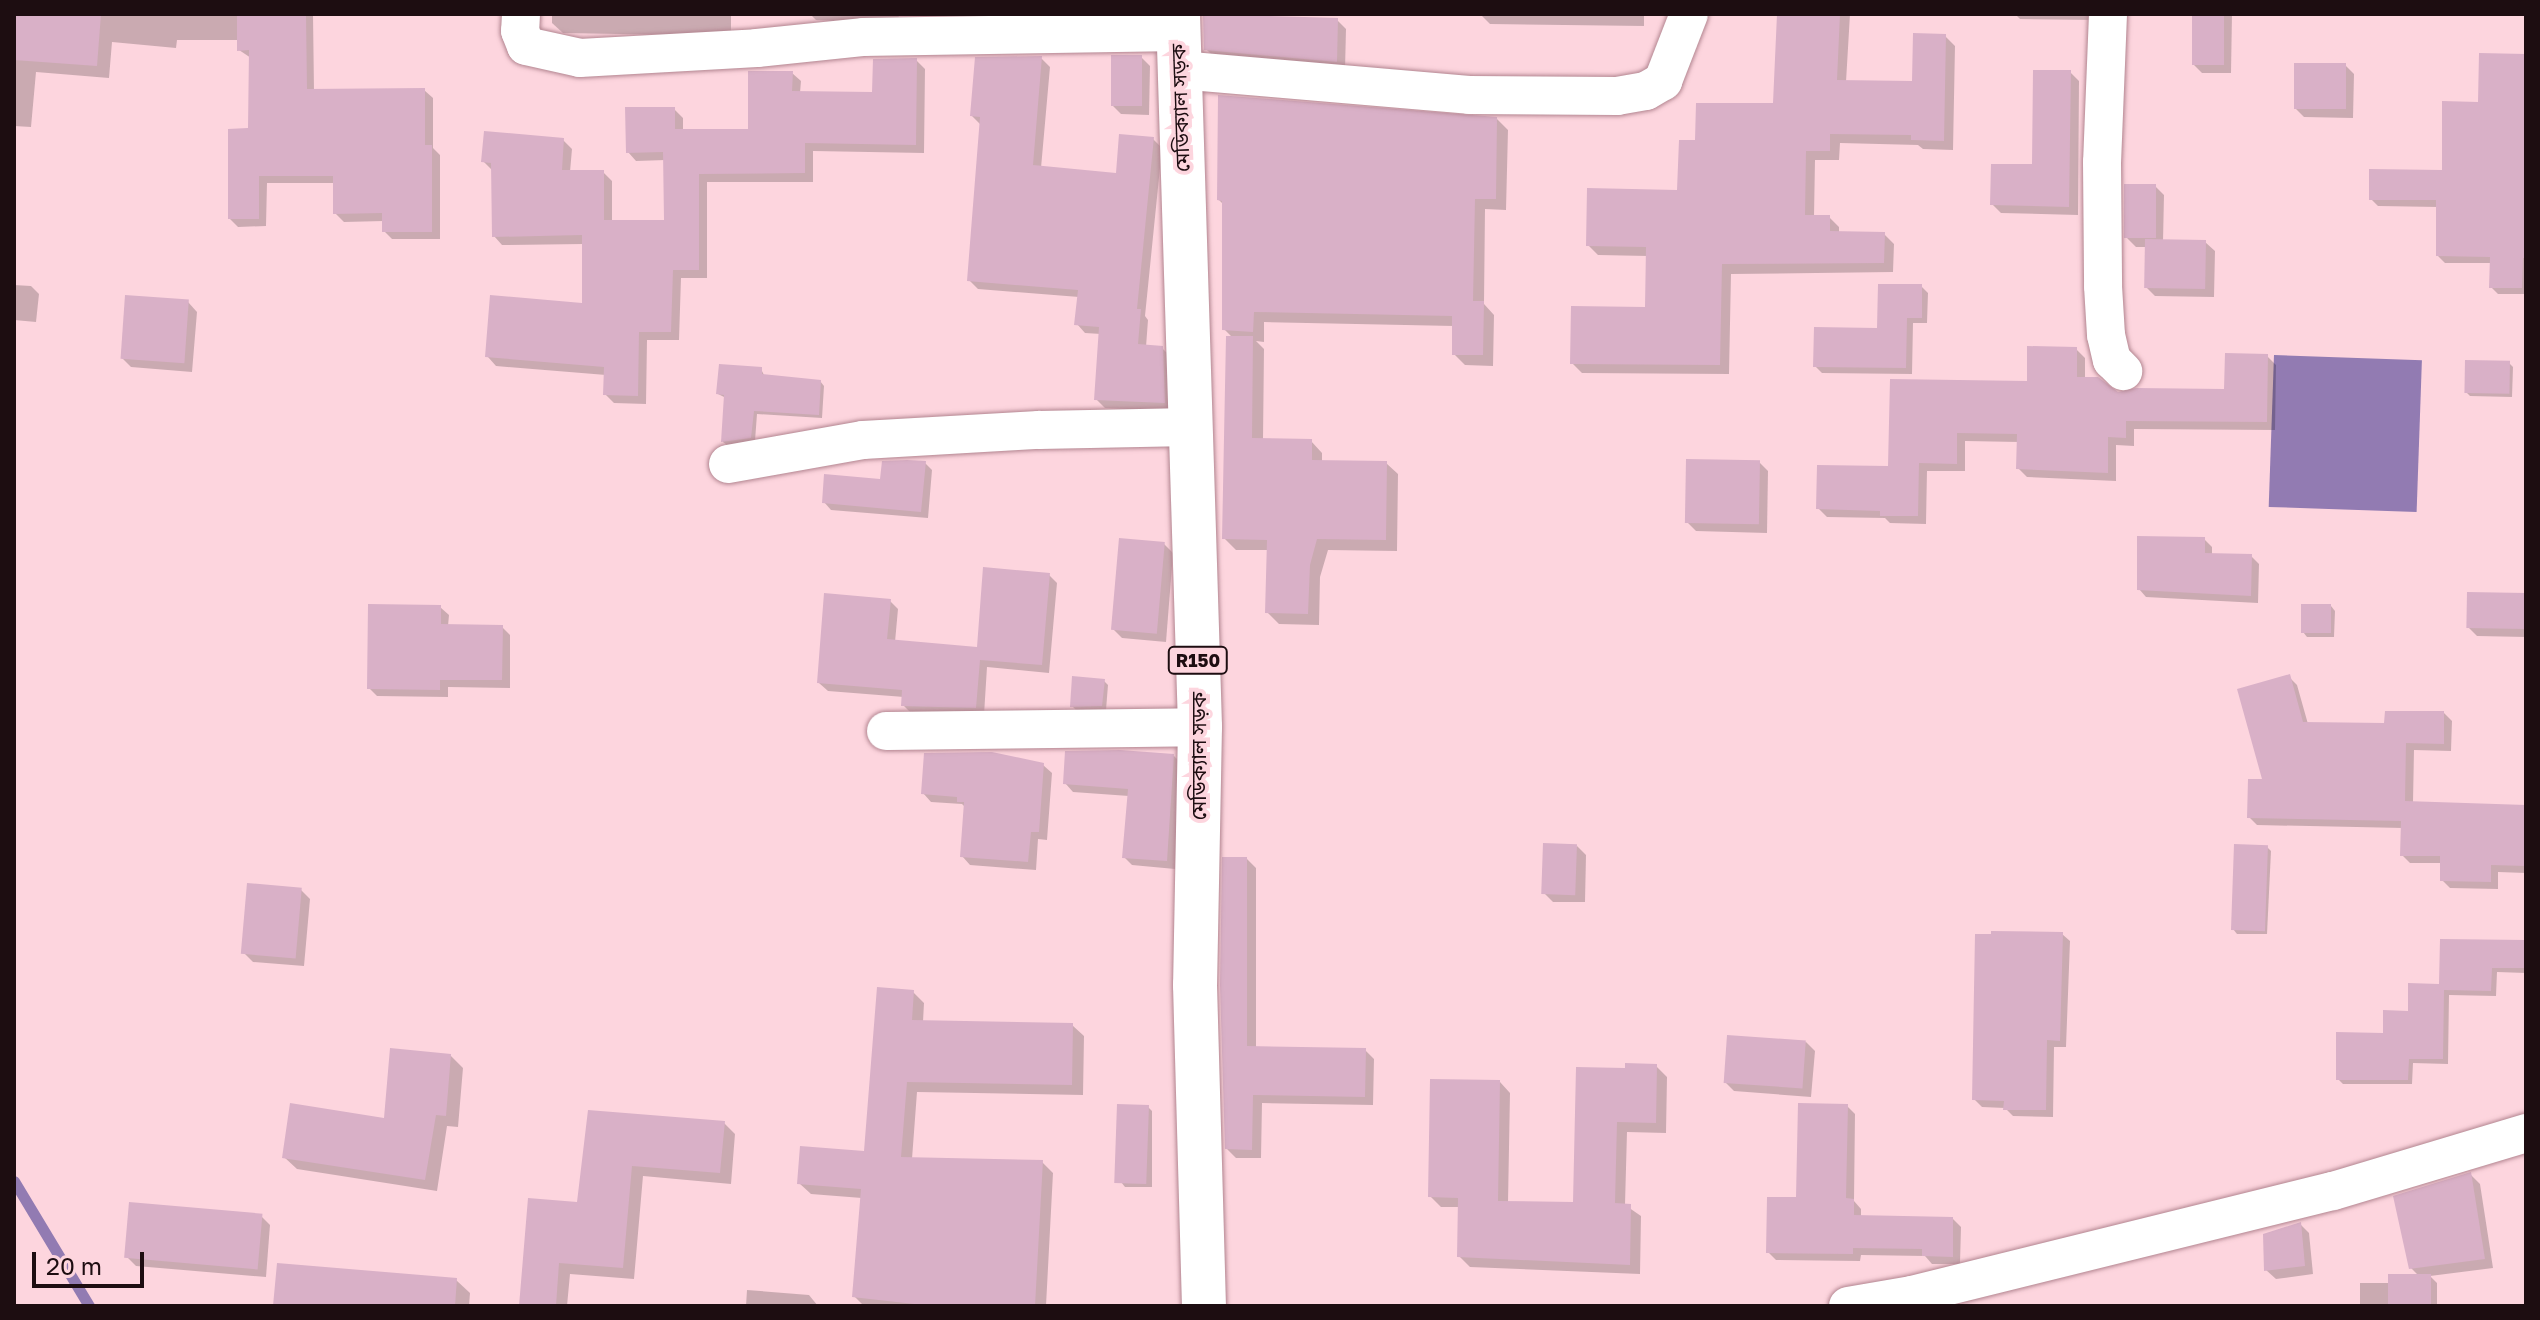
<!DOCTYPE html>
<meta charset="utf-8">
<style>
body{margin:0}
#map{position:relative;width:2540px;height:1320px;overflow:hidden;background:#fdd5de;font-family:"Golos Text","Noto Sans Bengali",sans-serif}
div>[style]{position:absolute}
.water>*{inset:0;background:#927bb2;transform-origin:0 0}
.shadow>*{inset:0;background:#0003}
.stream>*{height:11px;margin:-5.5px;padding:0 5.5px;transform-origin:5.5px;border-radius:5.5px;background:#927bb2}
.building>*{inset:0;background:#d9b0c7;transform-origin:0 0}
.roads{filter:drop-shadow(0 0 2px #b28590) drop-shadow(0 0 2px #b28590)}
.minor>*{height:38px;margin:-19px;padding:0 19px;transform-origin:19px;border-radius:19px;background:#fff}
.primary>*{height:44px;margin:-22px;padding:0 22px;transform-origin:22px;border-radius:22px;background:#fff}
span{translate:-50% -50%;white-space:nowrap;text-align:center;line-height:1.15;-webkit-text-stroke:8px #fdd5de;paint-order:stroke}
.shield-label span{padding:2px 6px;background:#fdd5de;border:2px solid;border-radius:6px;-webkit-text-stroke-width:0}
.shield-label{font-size:18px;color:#1d0d11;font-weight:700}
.street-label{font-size:20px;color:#1d0d11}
.frame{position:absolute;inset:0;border:16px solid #1d0d11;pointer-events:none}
.scale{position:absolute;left:32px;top:1252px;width:112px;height:36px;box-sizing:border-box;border:4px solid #1d0d11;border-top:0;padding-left:10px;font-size:24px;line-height:28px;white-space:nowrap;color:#1d0d11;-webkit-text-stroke:6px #fdd5de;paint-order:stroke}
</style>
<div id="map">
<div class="water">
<div style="left:2274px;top:355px;width:148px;height:152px;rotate:2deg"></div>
</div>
<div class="shadow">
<div style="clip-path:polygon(14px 14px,313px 14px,314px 91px,424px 90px,433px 98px,433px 148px,440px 155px,440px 239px,392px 239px,384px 231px,384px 221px,344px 222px,335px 213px,335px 183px,267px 183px,266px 226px,238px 227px,230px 219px,250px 130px,251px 58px,239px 50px,239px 40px,177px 40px,176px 48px,112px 42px,109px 78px,36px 72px,31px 127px,14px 126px)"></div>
<div style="clip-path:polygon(552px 14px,731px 14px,731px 36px,563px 33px,552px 23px)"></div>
<div style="clip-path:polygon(810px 14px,899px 14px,898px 24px,816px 20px)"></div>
<div style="clip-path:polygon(1204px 14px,1337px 20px,1346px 29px,1345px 70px,1215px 58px,1206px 49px)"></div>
<div style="clip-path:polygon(1480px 14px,1644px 14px,1644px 26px,1490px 24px)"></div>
<div style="clip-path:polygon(1779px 14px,1850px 14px,1846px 82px,1914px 83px,1945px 36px,1955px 46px,1953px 150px,1923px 149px,1918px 145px,1840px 143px,1839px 160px,1815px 160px,1814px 217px,1829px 217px,1839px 227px,1839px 233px,1884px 234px,1894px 244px,1893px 272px,1731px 274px,1729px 374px,1582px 373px,1572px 363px,1647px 309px,1648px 256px,1598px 255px,1588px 245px,1679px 192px,1697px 142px,1775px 105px)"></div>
<div style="clip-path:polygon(2015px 14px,2095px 14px,2095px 20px,2020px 19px)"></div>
<div style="clip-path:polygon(2194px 14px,2232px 14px,2231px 73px,2202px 73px,2193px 64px)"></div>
<div style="clip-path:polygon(2526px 56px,2526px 294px,2498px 294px,2491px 287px,2492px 263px,2445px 263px,2438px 256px,2438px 207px,2378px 206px,2371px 199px,2444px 172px,2480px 104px)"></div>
<div style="clip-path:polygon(1141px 57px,1150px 66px,1149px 115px,1121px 114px,1112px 105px)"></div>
<div style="clip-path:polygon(1041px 58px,1050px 67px,1041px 168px,1118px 175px,1153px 139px,1162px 148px,1145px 316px,1148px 320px,1146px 347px,1162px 348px,1171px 357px,1172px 411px,1105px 408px,1096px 399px,1101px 334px,1085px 333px,1077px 324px,1079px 297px,978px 289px,969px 280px,981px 125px,972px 116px)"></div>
<div style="clip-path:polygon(916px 60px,925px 69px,924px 153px,813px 151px,813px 182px,707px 182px,707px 278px,681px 278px,679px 340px,647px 340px,646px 404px,614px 403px,605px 394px,606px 375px,496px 366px,488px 357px,584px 305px,584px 244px,502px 245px,494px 236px,492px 170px,483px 161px,563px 140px,572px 149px,570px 172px,603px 172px,612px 181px,612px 222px,666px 222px,666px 160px,636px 161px,628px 152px,674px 109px,683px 118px,683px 131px,750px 131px,792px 73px,801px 81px,800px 93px,874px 94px)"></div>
<div style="clip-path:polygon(2345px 65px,2354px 74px,2353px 118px,2304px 117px,2295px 108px)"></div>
<div style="clip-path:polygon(2070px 72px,2079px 81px,2078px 215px,2001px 213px,1992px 204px,2034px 166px)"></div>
<div style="clip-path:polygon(1497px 119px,1508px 130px,1506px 210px,1485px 209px,1484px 304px,1494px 315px,1493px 366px,1465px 365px,1454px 354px,1454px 326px,1264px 322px,1264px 342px,1256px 341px,1264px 349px,1263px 440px,1311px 441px,1322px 453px,1322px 462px,1386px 463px,1398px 474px,1397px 551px,1328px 550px,1320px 577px,1319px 625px,1279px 624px,1267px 612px,1269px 550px,1236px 550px,1224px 538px,1233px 338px,1224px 329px,1224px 205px,1219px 200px)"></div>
<div style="clip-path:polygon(2155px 186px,2164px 195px,2163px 242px,2205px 242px,2215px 251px,2214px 297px,2155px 296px,2146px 287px,2146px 247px,2136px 247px,2127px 238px)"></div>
<div style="clip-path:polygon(14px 285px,31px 286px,39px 294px,36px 322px,14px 320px)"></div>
<div style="clip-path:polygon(1921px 286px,1928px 293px,1927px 323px,1913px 323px,1912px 374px,1822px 373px,1815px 366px,1879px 330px)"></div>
<div style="clip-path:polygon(188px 302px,197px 312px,192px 372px,131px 367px,122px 358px)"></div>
<div style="clip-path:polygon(2076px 349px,2085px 358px,2085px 379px,2116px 394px,2226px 391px,2267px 356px,2276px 365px,2275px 430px,2134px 429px,2134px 446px,2116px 445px,2116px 481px,2027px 477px,2018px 468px,2019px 442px,1965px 441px,1965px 471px,1927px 471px,1926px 524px,1890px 523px,1885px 518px,1827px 517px,1818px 508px,2029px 383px)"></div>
<div style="clip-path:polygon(2509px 363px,2513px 367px,2512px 397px,2470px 396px,2466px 392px)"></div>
<div style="clip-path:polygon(761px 369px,765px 377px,820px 381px,824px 386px,822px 418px,757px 414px,755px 441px,727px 445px,723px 442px,726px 398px,718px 394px)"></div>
<div style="clip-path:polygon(1759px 462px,1768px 471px,1767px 533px,1696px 531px,1687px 522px)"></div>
<div style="clip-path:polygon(925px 463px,932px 470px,928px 518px,831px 510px,824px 502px)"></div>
<div style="clip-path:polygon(2204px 539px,2212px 547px,2212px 555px,2251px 556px,2259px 564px,2258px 603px,2146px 597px,2139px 589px)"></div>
<div style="clip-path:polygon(1164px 544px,1173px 553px,1166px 642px,1122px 638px,1113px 629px)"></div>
<div style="clip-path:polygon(1049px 575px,1057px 583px,1049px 673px,987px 667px,984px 715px,911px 713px,903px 705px,904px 697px,828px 691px,819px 683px,890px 601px,898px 609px,895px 642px,979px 650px)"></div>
<div style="clip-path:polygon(2526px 595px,2526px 637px,2477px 636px,2468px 627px)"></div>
<div style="clip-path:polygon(2331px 606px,2335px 611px,2334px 637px,2307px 637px,2303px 632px)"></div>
<div style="clip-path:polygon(440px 607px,449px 615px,448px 626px,502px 627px,510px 635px,510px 688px,448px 687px,448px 697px,377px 696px,369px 688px)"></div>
<div style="clip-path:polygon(2289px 677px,2297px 685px,2308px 724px,2386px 725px,2444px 713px,2452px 721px,2451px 751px,2414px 750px,2413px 803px,2526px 806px,2526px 873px,2498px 872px,2498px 889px,2450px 888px,2442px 880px,2442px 863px,2410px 863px,2402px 855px,2403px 828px,2257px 825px,2249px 817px,2265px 781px)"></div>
<div style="clip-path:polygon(1104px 681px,1108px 685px,1106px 710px,1076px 710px,1072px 706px)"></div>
<div style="clip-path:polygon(1174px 756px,1182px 764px,1175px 869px,1132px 865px,1124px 857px,1129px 796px,1073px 792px,1065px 783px)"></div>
<div style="clip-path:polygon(1043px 765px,1052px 773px,1047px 840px,1038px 839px,1036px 870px,970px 865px,962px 856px,966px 808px,962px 804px,931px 802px,923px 793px)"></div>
<div style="clip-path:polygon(1577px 846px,1586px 855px,1585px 902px,1553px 902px,1544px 893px)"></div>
<div style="clip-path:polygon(2267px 847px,2271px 851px,2267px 934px,2237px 934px,2233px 929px)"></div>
<div style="clip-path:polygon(1247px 859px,1256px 868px,1256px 1048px,1365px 1050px,1374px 1059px,1373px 1105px,1262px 1103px,1261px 1158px,1236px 1158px,1227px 1149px)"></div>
<div style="clip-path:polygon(301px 890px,310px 899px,304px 966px,253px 962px,244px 953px)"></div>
<div style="clip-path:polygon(2062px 934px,2070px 941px,2066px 1047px,2054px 1047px,2053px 1117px,2013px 1116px,2005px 1108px,1982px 1107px,1974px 1099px)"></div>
<div style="clip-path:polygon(2526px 942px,2526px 973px,2497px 972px,2496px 996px,2449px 995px,2448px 1064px,2413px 1063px,2412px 1084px,2343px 1084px,2338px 1079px,2441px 986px)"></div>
<div style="clip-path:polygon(913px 992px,924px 1003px,923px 1022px,1072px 1025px,1084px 1036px,1083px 1095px,917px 1092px,912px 1159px,1042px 1162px,1053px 1173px,1046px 1306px,864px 1306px,854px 1296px,862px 1198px,811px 1194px,799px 1183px,866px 1153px)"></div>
<div style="clip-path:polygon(1806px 1042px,1815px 1051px,1811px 1097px,1734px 1091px,1725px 1082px)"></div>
<div style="clip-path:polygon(450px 1055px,463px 1068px,458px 1127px,447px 1126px,437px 1191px,297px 1169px,284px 1157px,386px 1120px)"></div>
<div style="clip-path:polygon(1656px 1066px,1667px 1077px,1666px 1133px,1627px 1132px,1625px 1205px,1641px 1216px,1640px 1274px,1470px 1267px,1459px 1256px,1460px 1207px,1441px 1207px,1430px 1196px,1500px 1082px,1510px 1093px,1508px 1203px,1575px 1204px,1627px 1071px)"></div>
<div style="clip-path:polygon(1847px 1106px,1855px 1114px,1854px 1201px,1861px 1209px,1861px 1217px,1953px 1219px,1961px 1227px,1960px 1264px,1932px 1264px,1925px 1256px,1861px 1255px,1860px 1261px,1776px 1260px,1768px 1252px)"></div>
<div style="clip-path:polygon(1148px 1107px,1152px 1111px,1152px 1187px,1125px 1187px,1121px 1182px)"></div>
<div style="clip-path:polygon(590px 1112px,724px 1123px,735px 1134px,731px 1184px,643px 1176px,634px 1279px,570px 1274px,567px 1306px,521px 1306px,579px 1204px)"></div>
<div style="clip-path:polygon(2471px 1175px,2480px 1184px,2493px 1268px,2430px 1276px,2437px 1283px,2437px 1306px,2360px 1306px,2360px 1283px,2390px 1283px,2419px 1276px,2411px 1268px)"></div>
<div style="clip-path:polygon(261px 1216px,270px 1225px,266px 1277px,136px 1266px,127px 1257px)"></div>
<div style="clip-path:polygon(2300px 1224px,2309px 1233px,2313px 1274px,2276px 1279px,2266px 1270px)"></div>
<div style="clip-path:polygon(456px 1280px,470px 1293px,469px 1306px,275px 1306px)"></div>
<div style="clip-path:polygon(747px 1290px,809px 1295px,818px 1306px,746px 1306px)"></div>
</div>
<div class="stream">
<div style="left:14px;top:1181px;width:146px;rotate:59deg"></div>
</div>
<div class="building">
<div style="clip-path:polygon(14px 14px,101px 14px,97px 66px,14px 60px)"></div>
<div style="clip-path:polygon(237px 14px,306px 14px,307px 89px,425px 88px,425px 145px,432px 145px,432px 232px,382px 232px,382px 213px,333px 214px,333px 176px,259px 176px,259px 219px,228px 219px,228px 129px,248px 128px,249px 50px,237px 51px)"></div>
<div style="clip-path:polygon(1203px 14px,1338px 18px,1337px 62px,1204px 50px)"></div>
<div style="clip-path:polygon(1777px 14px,1840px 14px,1837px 80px,1912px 81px,1913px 33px,1946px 34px,1944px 141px,1911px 140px,1911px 135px,1830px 134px,1830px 151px,1806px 151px,1805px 215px,1830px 215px,1830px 231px,1885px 232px,1884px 263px,1722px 264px,1720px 365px,1570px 364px,1571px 306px,1645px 307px,1646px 247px,1586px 246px,1587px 188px,1677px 190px,1679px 140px,1695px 140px,1696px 103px,1773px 103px)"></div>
<div style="left:2192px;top:14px;width:32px;height:51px"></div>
<div style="clip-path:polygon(2479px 53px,2526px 54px,2526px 258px,2523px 258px,2522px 288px,2489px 288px,2490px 257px,2436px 256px,2436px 200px,2369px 200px,2369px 169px,2442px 170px,2442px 101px,2478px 102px)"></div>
<div style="left:1111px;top:55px;width:31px;height:51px"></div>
<div style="clip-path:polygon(1042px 56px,1033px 165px,1116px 173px,1119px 134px,1154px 137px,1137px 309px,1141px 309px,1138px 344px,1163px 346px,1165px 403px,1094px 400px,1099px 327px,1074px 325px,1078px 290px,967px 281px,980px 117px,970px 116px,975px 57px)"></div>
<div style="clip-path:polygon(917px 58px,916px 145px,805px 143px,805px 173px,699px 174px,699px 270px,673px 270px,671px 332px,639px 332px,638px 396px,603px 395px,604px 367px,485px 357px,490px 295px,582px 303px,582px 235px,492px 237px,491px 163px,481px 162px,484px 131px,564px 138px,562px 170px,604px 170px,604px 220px,664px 220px,663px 152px,626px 153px,625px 107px,675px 107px,675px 129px,748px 129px,748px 71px,793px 71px,792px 91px,872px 92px,873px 59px)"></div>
<div style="left:2294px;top:63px;width:52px;height:46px"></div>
<div style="clip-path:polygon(2033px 70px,2071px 70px,2069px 207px,1990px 205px,1991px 164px,2032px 164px)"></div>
<div style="clip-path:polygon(1218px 95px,1497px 117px,1496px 199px,1475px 199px,1473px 301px,1484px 301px,1483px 355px,1452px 355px,1452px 316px,1254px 312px,1253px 332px,1222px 330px,1222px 201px,1217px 200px)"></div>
<div style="left:2124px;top:184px;width:32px;height:54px"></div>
<div style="left:2145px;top:239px;width:61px;height:49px;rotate:1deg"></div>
<div style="clip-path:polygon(1878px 284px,1922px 284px,1922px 318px,1907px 318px,1906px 368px,1813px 367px,1814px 327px,1877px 328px)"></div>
<div style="left:125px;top:295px;width:64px;height:64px;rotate:4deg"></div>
<div style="clip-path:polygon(1226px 336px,1253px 336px,1252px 438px,1312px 439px,1312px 460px,1387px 461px,1386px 540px,1317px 539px,1310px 565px,1308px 614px,1265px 613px,1267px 540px,1222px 539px)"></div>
<div style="clip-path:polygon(2027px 346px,2077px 347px,2077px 377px,2098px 377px,2118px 392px,2136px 388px,2224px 389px,2225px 353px,2268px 354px,2267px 422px,2126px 421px,2126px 438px,2108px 437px,2108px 473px,2016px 469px,2017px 434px,1957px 433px,1957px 464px,1919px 463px,1918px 516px,1880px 516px,1880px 511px,1816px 509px,1817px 465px,1888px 466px,1890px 379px,2027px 381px)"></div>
<div style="left:2465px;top:360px;width:45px;height:33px;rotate:1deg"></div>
<div style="clip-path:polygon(719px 364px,762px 367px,762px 374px,821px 380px,819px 415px,754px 411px,751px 438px,721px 442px,724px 395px,716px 394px)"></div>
<div style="left:1686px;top:459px;width:74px;height:64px;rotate:1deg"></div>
<div style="clip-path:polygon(907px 460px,926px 461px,921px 512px,822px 503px,824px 474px,880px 479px,882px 461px)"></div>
<div style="clip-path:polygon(2137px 536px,2205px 537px,2205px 553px,2252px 554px,2251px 596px,2137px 590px)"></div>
<div style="left:1119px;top:538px;width:46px;height:92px;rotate:5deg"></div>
<div style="clip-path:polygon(983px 567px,1050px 573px,1042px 665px,980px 660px,976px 708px,901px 706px,902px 690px,817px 683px,824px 593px,891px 599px,887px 639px,977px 647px)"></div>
<div style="left:2467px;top:592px;width:59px;height:36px;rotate:1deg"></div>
<div style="clip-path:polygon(368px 604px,441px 605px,441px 624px,503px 625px,502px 680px,440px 680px,440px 690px,367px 689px)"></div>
<div style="left:2301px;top:604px;width:30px;height:29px"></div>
<div style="clip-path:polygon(2290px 674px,2303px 722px,2384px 723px,2385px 711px,2444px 711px,2444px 744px,2406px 743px,2405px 801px,2526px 805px,2526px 866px,2491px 865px,2491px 882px,2440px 881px,2440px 856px,2400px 856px,2401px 821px,2247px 818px,2248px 779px,2262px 779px,2237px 689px)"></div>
<div style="clip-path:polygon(1072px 676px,1105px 679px,1102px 706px,1070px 707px)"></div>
<div style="clip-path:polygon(1120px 750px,1174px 754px,1167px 861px,1122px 858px,1128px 789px,1063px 784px,1065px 751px)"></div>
<div style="clip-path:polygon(992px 752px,1044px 763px,1039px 832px,1031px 832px,1028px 862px,960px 857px,964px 802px,957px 802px,957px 797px,921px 794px,924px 753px)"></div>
<div style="left:1543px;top:843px;width:34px;height:51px;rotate:2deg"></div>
<div style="left:2234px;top:844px;width:34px;height:86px;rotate:2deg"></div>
<div style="clip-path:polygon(1222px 857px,1247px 857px,1247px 1046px,1366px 1048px,1365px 1097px,1253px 1095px,1252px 1150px,1225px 1149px,1220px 985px)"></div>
<div style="left:247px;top:883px;width:55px;height:71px;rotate:5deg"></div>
<div style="clip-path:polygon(1991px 931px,2063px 932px,2060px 1041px,2047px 1040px,2046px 1110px,2003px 1110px,2004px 1101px,1972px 1100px,1975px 934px,1991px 934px)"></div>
<div style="clip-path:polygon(2440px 939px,2526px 940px,2526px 968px,2492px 968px,2491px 991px,2444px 990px,2443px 1059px,2409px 1059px,2408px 1080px,2336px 1080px,2336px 1032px,2383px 1033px,2383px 1010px,2408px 1011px,2408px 983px,2439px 984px)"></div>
<div style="clip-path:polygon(877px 987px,914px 990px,912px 1020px,1073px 1023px,1072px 1085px,907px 1082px,901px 1157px,1043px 1160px,1035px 1306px,932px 1306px,852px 1297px,861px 1189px,797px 1184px,800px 1146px,864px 1151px)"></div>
<div style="left:1727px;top:1035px;width:79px;height:48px;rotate:4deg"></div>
<div style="clip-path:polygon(390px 1048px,451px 1054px,446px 1116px,436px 1115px,425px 1180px,282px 1158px,290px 1103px,384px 1118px)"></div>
<div style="clip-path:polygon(1625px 1063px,1657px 1064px,1656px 1123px,1617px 1122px,1615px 1203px,1631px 1204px,1630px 1265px,1457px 1257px,1458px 1198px,1428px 1197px,1430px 1079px,1500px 1080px,1498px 1201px,1573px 1202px,1576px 1067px,1625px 1068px)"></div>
<div style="clip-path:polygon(1798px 1103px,1848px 1104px,1846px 1198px,1854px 1199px,1854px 1215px,1953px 1217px,1953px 1257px,1922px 1256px,1922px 1249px,1853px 1248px,1853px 1254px,1766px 1253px,1767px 1197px,1796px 1197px)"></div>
<div style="left:1117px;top:1104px;width:32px;height:79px;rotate:2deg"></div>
<div style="clip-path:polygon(588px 1110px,725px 1121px,720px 1173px,632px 1166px,623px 1268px,559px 1263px,556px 1306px,519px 1306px,528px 1198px,577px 1202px)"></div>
<div style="clip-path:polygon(2471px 1172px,2485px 1259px,2409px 1269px,2393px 1196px)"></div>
<div style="left:129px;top:1202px;width:134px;height:56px;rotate:5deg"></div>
<div style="clip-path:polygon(2301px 1222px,2305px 1266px,2264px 1271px,2263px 1234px)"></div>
<div style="clip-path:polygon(277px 1263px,457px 1278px,455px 1306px,273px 1306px)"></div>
<div style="left:2388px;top:1274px;width:43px;height:32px"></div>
</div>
<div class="roads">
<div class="minor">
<div style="left:521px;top:14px;width:17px;rotate:93deg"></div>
<div style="left:520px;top:31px;width:16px;rotate:68deg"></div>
<div style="left:526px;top:46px;width:55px;rotate:12.5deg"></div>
<div style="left:580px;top:58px;width:177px;rotate:-3.2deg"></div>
<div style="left:757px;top:48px;width:108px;rotate:-5.9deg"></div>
<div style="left:864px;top:37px;width:314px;rotate:-0.9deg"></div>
<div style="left:2108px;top:14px;width:148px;rotate:92.3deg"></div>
<div style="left:2102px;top:162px;width:124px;rotate:89.5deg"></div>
<div style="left:2103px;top:286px;width:49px;rotate:86.5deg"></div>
<div style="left:2106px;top:335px;width:26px;rotate:77deg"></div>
<div style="left:2112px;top:360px;width:16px;rotate:45deg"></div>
<div style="left:1179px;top:70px;width:291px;rotate:4.9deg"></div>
<div style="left:1469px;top:95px;width:148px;rotate:0.4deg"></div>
<div style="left:1617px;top:96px;width:29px;rotate:-10deg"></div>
<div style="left:1646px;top:91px;width:20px;rotate:-30deg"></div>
<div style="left:1663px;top:81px;width:72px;rotate:-68.8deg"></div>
<div style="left:728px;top:464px;width:137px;rotate:-10.1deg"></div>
<div style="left:863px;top:440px;width:176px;rotate:-3.3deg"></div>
<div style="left:1039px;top:430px;width:152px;rotate:-1.1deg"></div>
<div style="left:886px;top:731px;width:314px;rotate:-0.7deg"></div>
<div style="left:1848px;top:1306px;width:65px;rotate:-9.8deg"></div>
<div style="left:1912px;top:1295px;width:434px;rotate:-13.9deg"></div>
<div style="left:2333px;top:1191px;width:202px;rotate:-16.7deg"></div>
</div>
<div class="primary">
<div style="left:1178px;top:14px;width:713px;rotate:88.23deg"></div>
<div style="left:1200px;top:727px;width:258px;rotate:91.1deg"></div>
<div style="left:1195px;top:985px;width:321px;rotate:88.4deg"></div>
</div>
</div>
<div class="shield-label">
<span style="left:1198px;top:660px">R150</span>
</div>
<div class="street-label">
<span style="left:1180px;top:108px;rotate:-92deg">মেডিক্যাল সড়ক</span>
<span style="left:1198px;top:756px;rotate:-90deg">মেডিক্যাল সড়ক</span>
</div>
<div class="frame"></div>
<div class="scale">20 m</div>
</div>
